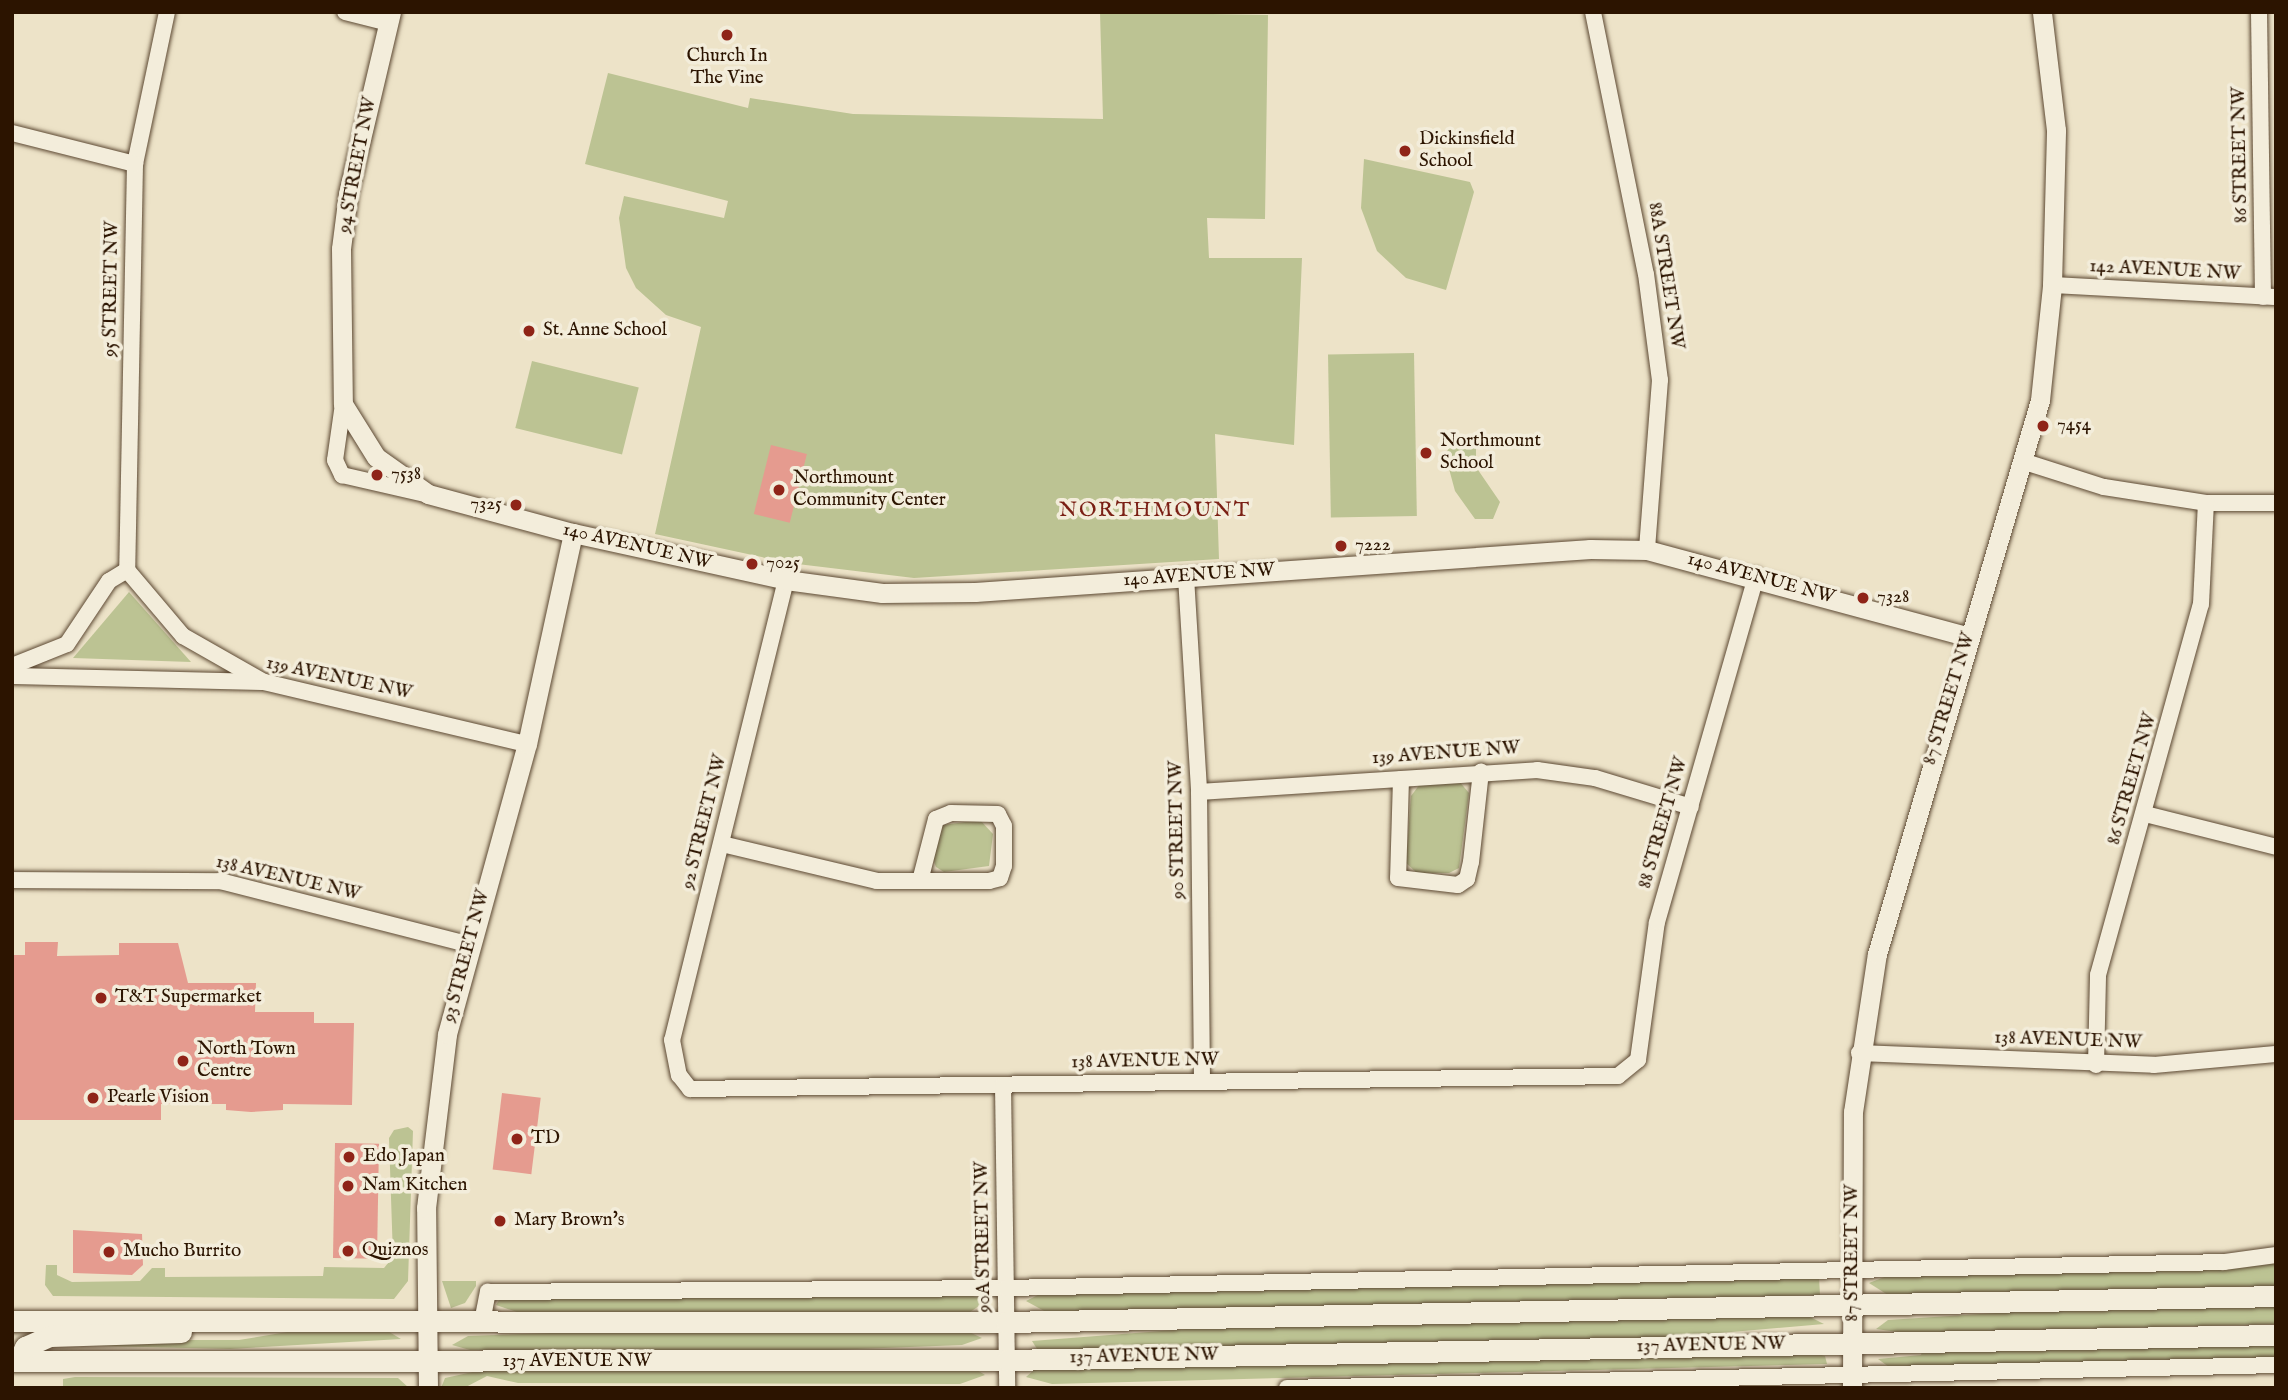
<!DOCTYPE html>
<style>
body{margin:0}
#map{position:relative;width:2288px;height:1400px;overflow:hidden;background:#ede3c8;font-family:"IM FELL English",serif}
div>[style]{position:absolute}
.green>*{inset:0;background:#bcc393;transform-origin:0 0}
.building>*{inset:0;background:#e59b8f;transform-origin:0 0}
.roads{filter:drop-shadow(0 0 2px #5c4832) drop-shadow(0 0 2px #5c4832)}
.minor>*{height:16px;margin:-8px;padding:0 8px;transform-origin:8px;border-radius:8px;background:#f3eddb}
.tertiary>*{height:19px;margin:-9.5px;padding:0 9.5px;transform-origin:9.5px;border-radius:9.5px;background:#f3eddb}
.secondary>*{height:21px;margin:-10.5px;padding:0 10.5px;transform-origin:10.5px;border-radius:10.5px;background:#f3eddb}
.dots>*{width:19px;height:19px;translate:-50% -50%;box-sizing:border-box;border:4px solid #f3eddb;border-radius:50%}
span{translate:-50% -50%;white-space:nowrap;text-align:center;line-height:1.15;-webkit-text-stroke:7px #f3eddb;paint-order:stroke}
.poi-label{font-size:19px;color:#2c1400}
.left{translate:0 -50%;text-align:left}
.right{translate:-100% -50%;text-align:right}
.street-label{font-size:19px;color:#2c1400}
.neighbourhood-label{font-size:21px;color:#7a1f14;letter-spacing:2px}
.frame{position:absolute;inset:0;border:14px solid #2c1400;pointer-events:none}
</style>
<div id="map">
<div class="green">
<div style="clip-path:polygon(1100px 12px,1268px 15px,1265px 219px,1207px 218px,1209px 258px,1302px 258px,1294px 445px,1215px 434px,1219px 559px,914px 578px,789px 563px,655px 534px,701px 327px,666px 315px,636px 288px,626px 268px,619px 218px,624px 196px,724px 218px,728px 201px,585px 164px,608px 73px,748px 108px,750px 98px,853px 114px,1103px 119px)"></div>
<div style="clip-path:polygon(1364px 159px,1470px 182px,1474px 192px,1446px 290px,1406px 278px,1377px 251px,1361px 208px)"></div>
<div style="left:1414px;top:353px;width:163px;height:86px;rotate:89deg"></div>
<div style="left:532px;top:361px;width:110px;height:69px;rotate:14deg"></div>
<div style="clip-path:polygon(1455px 440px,1467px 440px,1476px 448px,1476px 467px,1500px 502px,1493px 519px,1475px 519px,1455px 491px,1445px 454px)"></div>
<div style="clip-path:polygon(129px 592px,191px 662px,73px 658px)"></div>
<div style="clip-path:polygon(1459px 781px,1469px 793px,1459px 868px,1449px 873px,1417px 873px,1406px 863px,1411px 796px,1420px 784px)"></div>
<div style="clip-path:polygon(980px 820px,993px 834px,989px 866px,944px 872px,936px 867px,932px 856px,943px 825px)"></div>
<div style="clip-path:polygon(408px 1127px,413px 1131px,408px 1281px,394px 1299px,53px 1296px,45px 1285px,46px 1265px,57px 1265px,57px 1275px,72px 1282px,140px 1281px,152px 1268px,165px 1268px,165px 1277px,323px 1276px,324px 1267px,384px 1268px,393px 1257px,389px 1138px,394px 1130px)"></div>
<div style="clip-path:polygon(2276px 1263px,2276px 1286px,1888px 1295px,1869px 1283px,1887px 1276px)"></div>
<div style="clip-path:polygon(1819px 1277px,1820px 1295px,1046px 1312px,1026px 1301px,1038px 1295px)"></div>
<div style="clip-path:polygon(442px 1281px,476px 1281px,476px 1286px,465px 1303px,451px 1308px)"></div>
<div style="clip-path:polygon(965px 1294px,988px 1300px,970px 1312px,517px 1312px,496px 1305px,501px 1297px)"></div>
<div style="clip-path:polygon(2276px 1305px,2276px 1324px,1905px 1333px,1876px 1329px,1888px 1320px,2043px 1310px)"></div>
<div style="clip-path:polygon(1806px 1315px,1824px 1324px,1651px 1339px,1052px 1350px,1037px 1349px,1032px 1341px,1200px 1328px)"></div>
<div style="clip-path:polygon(386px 1330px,401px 1339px,230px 1349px,58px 1345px,59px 1340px,239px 1340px,293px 1331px)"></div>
<div style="clip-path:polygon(636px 1330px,965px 1330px,982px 1338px,962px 1345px,805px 1351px,470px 1350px,452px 1345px,468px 1336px)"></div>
<div style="clip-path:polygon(2276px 1343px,2276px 1358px,1889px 1367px,1878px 1359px,1921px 1355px,1922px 1351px)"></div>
<div style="clip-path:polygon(1814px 1353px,1825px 1356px,1827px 1364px,1052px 1384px,1026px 1377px,1035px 1369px)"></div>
<div style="clip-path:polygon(491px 1368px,977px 1370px,985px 1375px,960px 1384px,518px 1383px,487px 1376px,464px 1388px,441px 1388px,445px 1378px)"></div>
<div style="clip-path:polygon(75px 1377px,398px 1378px,409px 1388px,63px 1386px,63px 1379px)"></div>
</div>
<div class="building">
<div style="left:771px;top:445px;width:37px;height:71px;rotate:14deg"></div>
<div style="clip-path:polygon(25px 942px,58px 942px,57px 956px,119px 955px,119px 943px,178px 943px,188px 983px,256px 983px,255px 1012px,314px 1012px,314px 1023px,354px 1023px,352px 1105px,283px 1104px,283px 1110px,251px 1112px,226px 1110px,226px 1104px,161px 1104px,161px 1120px,12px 1120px,12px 955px,25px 955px)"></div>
<div style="left:502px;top:1093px;width:39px;height:77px;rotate:7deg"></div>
<div style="left:335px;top:1143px;width:44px;height:115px;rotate:1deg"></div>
<div style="clip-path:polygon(73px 1230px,142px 1234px,143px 1265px,132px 1275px,73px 1273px)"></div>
</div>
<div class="roads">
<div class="minor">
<div style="left:167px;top:12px;width:155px;rotate:101.9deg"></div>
<div style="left:135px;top:164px;width:406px;rotate:91.1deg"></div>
<div style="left:127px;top:570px;width:87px;rotate:49.7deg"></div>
<div style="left:183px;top:636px;width:93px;rotate:29.6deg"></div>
<div style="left:345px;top:12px;width:44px;rotate:14.3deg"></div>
<div style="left:1593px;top:12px;width:267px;rotate:78.6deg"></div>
<div style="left:1646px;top:274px;width:107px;rotate:82.5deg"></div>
<div style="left:1660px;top:380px;width:170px;rotate:94.4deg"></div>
<div style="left:2259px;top:12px;width:285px;rotate:89.2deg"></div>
<div style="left:12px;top:133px;width:127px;rotate:14.1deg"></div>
<div style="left:2052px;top:285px;width:224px;rotate:3.1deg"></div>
<div style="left:343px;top:404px;width:57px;rotate:98.1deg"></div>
<div style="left:335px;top:460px;width:17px;rotate:65deg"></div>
<div style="left:342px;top:475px;width:85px;rotate:12.9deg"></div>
<div style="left:2022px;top:461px;width:86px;rotate:17.6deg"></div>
<div style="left:2104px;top:487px;width:103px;rotate:8.9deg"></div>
<div style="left:2206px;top:503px;width:70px"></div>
<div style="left:1186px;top:577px;width:215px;rotate:86.5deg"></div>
<div style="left:1199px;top:792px;width:290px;rotate:89.4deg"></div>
<div style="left:786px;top:580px;width:474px;rotate:103.9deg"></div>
<div style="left:672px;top:1040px;width:36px;rotate:79deg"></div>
<div style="left:679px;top:1075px;width:18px;rotate:52deg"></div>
<div style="left:690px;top:1089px;width:928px;rotate:-0.8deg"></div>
<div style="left:1618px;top:1076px;width:26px;rotate:-39deg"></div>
<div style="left:1638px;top:1060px;width:139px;rotate:-82.2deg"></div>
<div style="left:1657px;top:922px;width:360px;rotate:-74deg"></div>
<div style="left:12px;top:666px;width:59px;rotate:-21.8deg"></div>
<div style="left:67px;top:644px;width:76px;rotate:-56.3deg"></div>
<div style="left:109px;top:581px;width:21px;rotate:-31deg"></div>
<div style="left:12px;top:676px;width:252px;rotate:1.4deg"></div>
<div style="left:264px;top:682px;width:270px;rotate:13.3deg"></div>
<div style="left:1401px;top:779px;width:99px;rotate:91.7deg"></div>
<div style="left:1398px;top:878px;width:60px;rotate:6.7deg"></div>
<div style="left:1458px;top:885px;width:11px;rotate:-34deg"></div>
<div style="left:1467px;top:879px;width:17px;rotate:-77deg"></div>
<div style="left:1471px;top:862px;width:91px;rotate:-83.7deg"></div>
<div style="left:1199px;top:792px;width:339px;rotate:-3.7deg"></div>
<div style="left:1537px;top:770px;width:59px;rotate:7.9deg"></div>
<div style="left:1595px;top:778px;width:100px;rotate:16.8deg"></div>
<div style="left:2145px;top:814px;width:135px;rotate:14.1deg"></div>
<div style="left:722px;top:844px;width:159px;rotate:13.4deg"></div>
<div style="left:877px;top:881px;width:112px"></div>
<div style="left:989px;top:881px;width:11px;rotate:-15deg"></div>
<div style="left:1000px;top:878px;width:13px;rotate:-72deg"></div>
<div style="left:1004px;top:866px;width:40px;rotate:-90deg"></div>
<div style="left:1004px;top:826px;width:13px;rotate:-117deg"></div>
<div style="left:998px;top:814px;width:47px;rotate:-178.8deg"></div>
<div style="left:951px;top:813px;width:16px;rotate:158deg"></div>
<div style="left:936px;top:819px;width:64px;rotate:104.5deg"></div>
<div style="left:12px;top:880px;width:208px;rotate:0.3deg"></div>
<div style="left:220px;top:881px;width:256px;rotate:14.3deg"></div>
<div style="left:1859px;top:1053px;width:295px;rotate:2.3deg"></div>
<div style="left:2154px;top:1065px;width:122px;rotate:-5.2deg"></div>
<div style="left:2096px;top:1065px;width:90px;rotate:-88.7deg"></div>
<div style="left:2098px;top:975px;width:385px;rotate:-74.5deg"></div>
<div style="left:2201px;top:604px;width:101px;rotate:-87.2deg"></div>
<div style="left:1003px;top:1085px;width:303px;rotate:89.2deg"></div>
<div style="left:482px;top:1322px;width:31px;rotate:-79deg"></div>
<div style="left:488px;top:1292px;width:518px;rotate:-0.44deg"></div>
<div style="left:1006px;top:1288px;width:1218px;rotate:-1.22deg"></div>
<div style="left:2224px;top:1262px;width:52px;rotate:-7.7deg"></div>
<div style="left:1287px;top:1388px;width:989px;rotate:-1.33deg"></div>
</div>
<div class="tertiary">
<div style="left:391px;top:12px;width:187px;rotate:103.3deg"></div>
<div style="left:348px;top:194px;width:55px;rotate:97.3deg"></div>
<div style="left:341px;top:249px;width:155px;rotate:89.3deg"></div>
<div style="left:343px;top:404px;width:62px;rotate:58.1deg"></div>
<div style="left:376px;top:457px;width:64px;rotate:35.4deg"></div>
<div style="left:428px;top:494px;width:150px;rotate:15.1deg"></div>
<div style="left:573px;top:533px;width:218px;rotate:12.4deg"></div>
<div style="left:786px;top:580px;width:97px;rotate:7.7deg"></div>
<div style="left:882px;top:593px;width:93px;rotate:-0.6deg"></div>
<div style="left:975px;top:592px;width:617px;rotate:-4deg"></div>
<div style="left:1590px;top:549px;width:57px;rotate:1deg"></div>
<div style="left:1647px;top:550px;width:334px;rotate:15.1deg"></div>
<div style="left:428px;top:1388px;width:180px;rotate:-90.6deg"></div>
<div style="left:426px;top:1208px;width:175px;rotate:-83.1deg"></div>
<div style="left:447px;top:1034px;width:301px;rotate:-74.6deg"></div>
<div style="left:527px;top:744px;width:216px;rotate:-77.7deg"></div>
<div style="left:1852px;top:1388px;width:276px;rotate:-89.8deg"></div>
<div style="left:1853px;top:1112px;width:160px;rotate:-81.4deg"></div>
<div style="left:1877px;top:954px;width:577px;rotate:-73.6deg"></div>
<div style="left:2040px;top:400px;width:116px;rotate:-84deg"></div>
<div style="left:2052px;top:285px;width:155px;rotate:-88.5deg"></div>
<div style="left:2056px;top:130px;width:119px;rotate:-96.8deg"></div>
</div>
<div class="secondary">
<div style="left:12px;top:1321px;width:994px;rotate:0.06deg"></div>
<div style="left:1006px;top:1322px;width:1270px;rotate:-1.17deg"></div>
<div style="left:12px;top:1361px;width:995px;rotate:-0.06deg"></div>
<div style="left:1007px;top:1360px;width:1269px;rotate:-1.13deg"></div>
<div style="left:18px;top:1361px;width:16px;rotate:-63deg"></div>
<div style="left:25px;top:1347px;width:27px;rotate:-24deg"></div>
<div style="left:50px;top:1336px;width:131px;rotate:-1.7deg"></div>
</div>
</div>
<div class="dots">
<div style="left:727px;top:35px;background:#8f2418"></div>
<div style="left:1405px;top:151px;background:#8f2418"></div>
<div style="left:529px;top:331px;background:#8f2418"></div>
<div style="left:2043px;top:426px;background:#8f2418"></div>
<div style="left:1426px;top:453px;background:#8f2418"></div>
<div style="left:377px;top:475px;background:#8f2418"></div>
<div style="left:779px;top:490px;background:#8f2418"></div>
<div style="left:516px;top:505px;background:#8f2418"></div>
<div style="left:1341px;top:546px;background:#8f2418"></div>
<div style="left:752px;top:564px;background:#8f2418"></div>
<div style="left:1863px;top:598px;background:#8f2418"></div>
<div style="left:101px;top:998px;background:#8f2418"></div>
<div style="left:183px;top:1061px;background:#8f2418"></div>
<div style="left:93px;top:1098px;background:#8f2418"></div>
<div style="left:517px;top:1139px;background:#8f2418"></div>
<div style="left:349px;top:1157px;background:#8f2418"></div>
<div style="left:348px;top:1186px;background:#8f2418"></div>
<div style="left:500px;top:1221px;background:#8f2418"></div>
<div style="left:348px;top:1251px;background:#8f2418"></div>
<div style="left:109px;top:1252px;background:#8f2418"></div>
</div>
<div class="poi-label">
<span style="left:727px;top:68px">Church In<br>The Vine</span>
<span class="left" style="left:1419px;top:151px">Dickinsfield<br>School</span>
<span class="left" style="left:543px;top:331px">St. Anne School</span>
<span class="left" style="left:2057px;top:426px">7454</span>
<span class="left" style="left:1440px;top:453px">Northmount<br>School</span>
<span class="left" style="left:391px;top:475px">7538</span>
<span class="left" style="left:793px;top:490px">Northmount<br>Community Center</span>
<span class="right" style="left:502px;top:505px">7325</span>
<span class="left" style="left:1355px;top:546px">7222</span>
<span class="left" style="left:766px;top:564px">7025</span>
<span class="left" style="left:1877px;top:598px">7328</span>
<span class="left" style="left:115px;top:998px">T&amp;T Supermarket</span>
<span class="left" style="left:197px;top:1061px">North Town<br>Centre</span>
<span class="left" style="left:107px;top:1098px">Pearle Vision</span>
<span class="left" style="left:531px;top:1139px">TD</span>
<span class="left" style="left:363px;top:1157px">Edo Japan</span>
<span class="left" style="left:362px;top:1186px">Nam Kitchen</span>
<span class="left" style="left:514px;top:1221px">Mary Brown's</span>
<span class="left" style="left:362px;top:1251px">Quiznos</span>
<span class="left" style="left:123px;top:1252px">Mucho Burrito</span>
</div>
<div class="street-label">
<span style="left:2241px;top:155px;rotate:-91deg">86 STREET NW</span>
<span style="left:358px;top:165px;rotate:-79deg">94 STREET NW</span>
<span style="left:2165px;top:271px;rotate:3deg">142 AVENUE NW</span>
<span style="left:1665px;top:276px;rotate:81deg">88A STREET NW</span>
<span style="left:112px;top:289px;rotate:-89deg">95 STREET NW</span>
<span style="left:637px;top:547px;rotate:13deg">140 AVENUE NW</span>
<span style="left:1199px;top:576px;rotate:-4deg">140 AVENUE NW</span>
<span style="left:1761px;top:579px;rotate:15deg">140 AVENUE NW</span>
<span style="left:339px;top:679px;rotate:12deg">139 AVENUE NW</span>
<span style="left:1950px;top:699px;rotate:-73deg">87 STREET NW</span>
<span style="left:1446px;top:754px;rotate:-4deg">139 AVENUE NW</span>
<span style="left:2133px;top:779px;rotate:-74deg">86 STREET NW</span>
<span style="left:705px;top:822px;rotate:-76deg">92 STREET NW</span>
<span style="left:1664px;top:823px;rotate:-74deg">88 STREET NW</span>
<span style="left:1178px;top:830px;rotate:-91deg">90 STREET NW</span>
<span style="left:288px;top:879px;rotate:13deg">138 AVENUE NW</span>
<span style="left:467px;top:956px;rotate:-75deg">93 STREET NW</span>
<span style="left:2068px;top:1041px;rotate:2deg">138 AVENUE NW</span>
<span style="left:1145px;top:1062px;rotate:-1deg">138 AVENUE NW</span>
<span style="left:984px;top:1237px;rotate:-91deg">90A STREET NW</span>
<span style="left:1853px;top:1253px;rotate:-90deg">87 STREET NW</span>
<span style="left:1711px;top:1346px;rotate:-1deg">137 AVENUE NW</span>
<span style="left:1144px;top:1357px;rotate:-1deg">137 AVENUE NW</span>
<span style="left:577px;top:1362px">137 AVENUE NW</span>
</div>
<div class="neighbourhood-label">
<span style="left:1155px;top:511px">NORTHMOUNT</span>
</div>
<div class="frame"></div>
</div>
